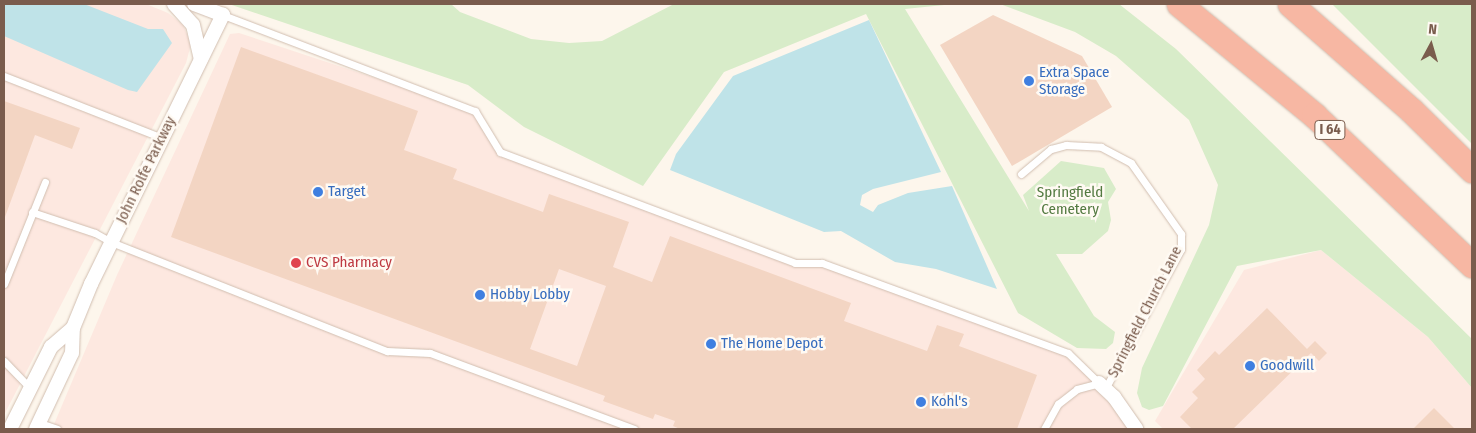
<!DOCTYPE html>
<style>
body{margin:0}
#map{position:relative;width:1476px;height:433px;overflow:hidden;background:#fdf6ec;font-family:"Fira Sans Condensed",sans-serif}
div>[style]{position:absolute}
.commercial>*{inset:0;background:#fde8e0}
.green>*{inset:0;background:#d8ecc9}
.water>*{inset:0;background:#bfe3e8}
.building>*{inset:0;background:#f3d5c3}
.roads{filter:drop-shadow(0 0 1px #d1beb0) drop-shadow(0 0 1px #d1beb0)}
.service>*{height:7px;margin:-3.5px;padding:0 3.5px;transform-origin:3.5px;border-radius:3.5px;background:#fff}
.minor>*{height:14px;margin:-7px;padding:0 7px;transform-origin:7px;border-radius:7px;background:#fff}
.motorway>*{height:25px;margin:-12.5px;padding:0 12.5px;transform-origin:12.5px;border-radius:12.5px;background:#f7b7a3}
.dots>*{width:14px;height:14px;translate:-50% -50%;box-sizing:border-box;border:2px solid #fffaf3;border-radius:50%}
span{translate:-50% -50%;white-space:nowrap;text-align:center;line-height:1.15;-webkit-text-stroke:5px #fffaf3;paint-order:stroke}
.shield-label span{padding:1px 4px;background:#fffaf3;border:1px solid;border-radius:4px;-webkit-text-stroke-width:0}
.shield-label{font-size:14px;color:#7a5c4d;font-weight:700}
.shop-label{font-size:15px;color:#366cbe}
.left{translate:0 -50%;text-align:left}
.street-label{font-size:15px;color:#7a5c4d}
.park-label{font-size:15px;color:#537a41}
.health-label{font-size:15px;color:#be3a42}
.frame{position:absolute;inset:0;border:5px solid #7a5c4d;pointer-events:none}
.north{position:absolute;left:1406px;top:20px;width:50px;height:50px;-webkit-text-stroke:4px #fffaf3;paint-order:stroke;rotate:6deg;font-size:14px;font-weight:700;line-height:20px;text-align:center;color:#7a5c4d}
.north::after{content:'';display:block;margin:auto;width:18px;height:22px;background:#7a5c4d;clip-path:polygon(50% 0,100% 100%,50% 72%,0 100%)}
</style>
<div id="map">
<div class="commercial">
<div style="clip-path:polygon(4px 4px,146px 4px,168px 13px,183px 25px,191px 44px,186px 63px,4px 415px)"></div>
<div style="clip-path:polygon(239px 33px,475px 111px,500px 152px,794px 263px,822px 263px,1068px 353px,1136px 429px,52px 429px,117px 275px,230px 34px)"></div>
<div style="clip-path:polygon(1321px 250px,1428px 337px,1472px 388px,1472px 429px,1163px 429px,1155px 421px,1244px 270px)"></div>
</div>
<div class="green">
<div style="clip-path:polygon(229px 4px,451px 4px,460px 12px,531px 39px,569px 43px,602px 41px,674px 4px,954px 4px,905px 9px,1029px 211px,1023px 195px,1061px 161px,1104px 168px,1116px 189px,1108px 202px,1111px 220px,1108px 231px,1082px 254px,1056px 254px,1094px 316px,1115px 332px,1113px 343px,1106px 349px,1077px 348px,1018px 313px,866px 14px,724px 72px,643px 186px,524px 127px,468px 85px)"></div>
<div style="clip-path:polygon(1000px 4px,1119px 4px,1176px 49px,1472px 339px,1472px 388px,1428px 337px,1321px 250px,1237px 266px,1163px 406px,1149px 410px,1142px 407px,1137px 393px,1142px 368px,1209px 225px,1218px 185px,1189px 120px,1116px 56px,1075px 32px)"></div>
<div style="clip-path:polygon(1332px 4px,1472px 4px,1472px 144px)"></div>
</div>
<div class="water">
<div style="clip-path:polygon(4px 4px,84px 4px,148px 29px,163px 29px,172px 43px,137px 92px,128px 90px,4px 36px)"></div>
<div style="clip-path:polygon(869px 20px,941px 172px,873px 189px,862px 195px,860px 205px,873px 212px,878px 205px,908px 193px,952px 186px,997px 289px,936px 269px,895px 262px,841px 231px,824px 232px,670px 170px,676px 154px,733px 76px)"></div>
</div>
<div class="building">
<div style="clip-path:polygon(993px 15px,1082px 56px,1112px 107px,1012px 166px,940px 45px)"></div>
<div style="clip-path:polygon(evenodd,241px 47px,418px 111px,404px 150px,457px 169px,453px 179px,543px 212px,549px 194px,629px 222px,613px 267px,652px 282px,670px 236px,851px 303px,844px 321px,927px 351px,937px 325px,964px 334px,959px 346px,1037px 375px,1017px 429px,680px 429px,673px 426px,675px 421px,655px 414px,653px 419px,603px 401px,605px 396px,171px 237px,241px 47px,559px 269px,606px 286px,577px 366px,530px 349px,559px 269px)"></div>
<div style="clip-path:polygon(4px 101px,80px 128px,72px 149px,35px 135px,5px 217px)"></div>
<div style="clip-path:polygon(1267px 308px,1307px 349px,1315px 341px,1327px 353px,1319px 361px,1311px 353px,1233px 429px,1192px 429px,1180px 417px,1198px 398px,1192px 392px,1205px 379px,1197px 370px,1215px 351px,1219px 355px)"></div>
<div style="clip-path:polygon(1434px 408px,1455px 429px,1413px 429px)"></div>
</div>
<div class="roads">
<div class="service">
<div style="left:223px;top:15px;width:270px;rotate:20.9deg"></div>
<div style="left:475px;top:111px;width:48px;rotate:58.6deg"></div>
<div style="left:500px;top:152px;width:315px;rotate:20.6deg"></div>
<div style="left:795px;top:263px;width:27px"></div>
<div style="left:822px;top:263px;width:262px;rotate:20.1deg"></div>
<div style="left:1068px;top:353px;width:43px;rotate:44.1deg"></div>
<div style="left:4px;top:76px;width:170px;rotate:21.4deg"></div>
<div style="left:1021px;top:174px;width:39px;rotate:-40deg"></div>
<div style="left:1051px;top:149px;width:16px;rotate:-15deg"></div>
<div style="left:1066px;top:145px;width:35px;rotate:3deg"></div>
<div style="left:1101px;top:147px;width:34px;rotate:28deg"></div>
<div style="left:1131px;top:163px;width:87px;rotate:54.8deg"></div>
<div style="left:1181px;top:234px;width:15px;rotate:90deg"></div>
<div style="left:1181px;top:249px;width:159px;rotate:118.5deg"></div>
<div style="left:32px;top:212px;width:66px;rotate:18.4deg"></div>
<div style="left:95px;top:233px;width:18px;rotate:29deg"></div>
<div style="left:111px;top:242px;width:297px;rotate:21.6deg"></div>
<div style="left:387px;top:351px;width:43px;rotate:2.7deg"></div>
<div style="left:430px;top:353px;width:218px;rotate:20.4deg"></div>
<div style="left:4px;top:284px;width:110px;rotate:-68.1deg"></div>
<div style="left:4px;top:361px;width:37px;rotate:46deg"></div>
<div style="left:40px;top:423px;width:18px;rotate:19deg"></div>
<div style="left:1044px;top:429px;width:29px;rotate:-61deg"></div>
<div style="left:1058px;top:404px;width:24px;rotate:-38deg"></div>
<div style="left:1077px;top:389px;width:23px;rotate:-15deg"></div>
</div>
<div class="minor">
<div style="left:174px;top:4px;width:28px;rotate:48deg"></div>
<div style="left:193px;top:25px;width:35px;rotate:77deg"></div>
<div style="left:1099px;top:383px;width:21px;rotate:43deg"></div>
<div style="left:1114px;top:397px;width:39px;rotate:55deg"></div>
<div style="left:10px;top:429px;width:92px;rotate:-63.4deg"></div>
<div style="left:51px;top:347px;width:29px;rotate:-41deg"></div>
<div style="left:36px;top:429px;width:84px;rotate:-64.7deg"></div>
<div style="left:72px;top:353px;width:25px;rotate:-88deg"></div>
<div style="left:73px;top:328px;width:48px;rotate:-67.8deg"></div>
<div style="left:91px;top:284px;width:300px;rotate:-63.9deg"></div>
<div style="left:223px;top:15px;width:31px;rotate:-159deg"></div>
</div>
<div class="motorway">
<div style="left:1179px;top:4px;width:175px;rotate:39.4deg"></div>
<div style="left:1314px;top:115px;width:218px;rotate:43.5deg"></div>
<div style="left:1290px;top:4px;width:161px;rotate:41.2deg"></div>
<div style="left:1411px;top:110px;width:86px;rotate:44.5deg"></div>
</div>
</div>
<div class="dots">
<div style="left:1029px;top:81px;background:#3f7fe0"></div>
<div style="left:318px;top:192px;background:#3f7fe0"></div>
<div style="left:296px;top:263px;background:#e0444e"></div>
<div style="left:480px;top:295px;background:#3f7fe0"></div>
<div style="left:711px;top:344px;background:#3f7fe0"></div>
<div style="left:1250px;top:366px;background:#3f7fe0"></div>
<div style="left:921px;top:402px;background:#3f7fe0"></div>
</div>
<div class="shield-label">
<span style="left:1330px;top:130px">I 64</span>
</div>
<div class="shop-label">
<span class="left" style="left:1039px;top:81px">Extra Space<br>Storage</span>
<span class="left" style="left:328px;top:192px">Target</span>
<span class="left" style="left:490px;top:295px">Hobby Lobby</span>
<span class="left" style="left:721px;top:344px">The Home Depot</span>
<span class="left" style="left:1260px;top:366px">Goodwill</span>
<span class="left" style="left:931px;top:402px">Kohl's</span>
</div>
<div class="street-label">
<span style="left:146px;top:170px;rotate:-64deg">John Rolfe Parkway</span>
<span style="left:1145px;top:312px;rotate:-63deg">Springfield Church Lane</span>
</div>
<div class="park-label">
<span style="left:1070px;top:201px">Springfield<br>Cemetery</span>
</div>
<div class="health-label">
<span class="left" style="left:306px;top:263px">CVS Pharmacy</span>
</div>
<div class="frame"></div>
<div class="north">N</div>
</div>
